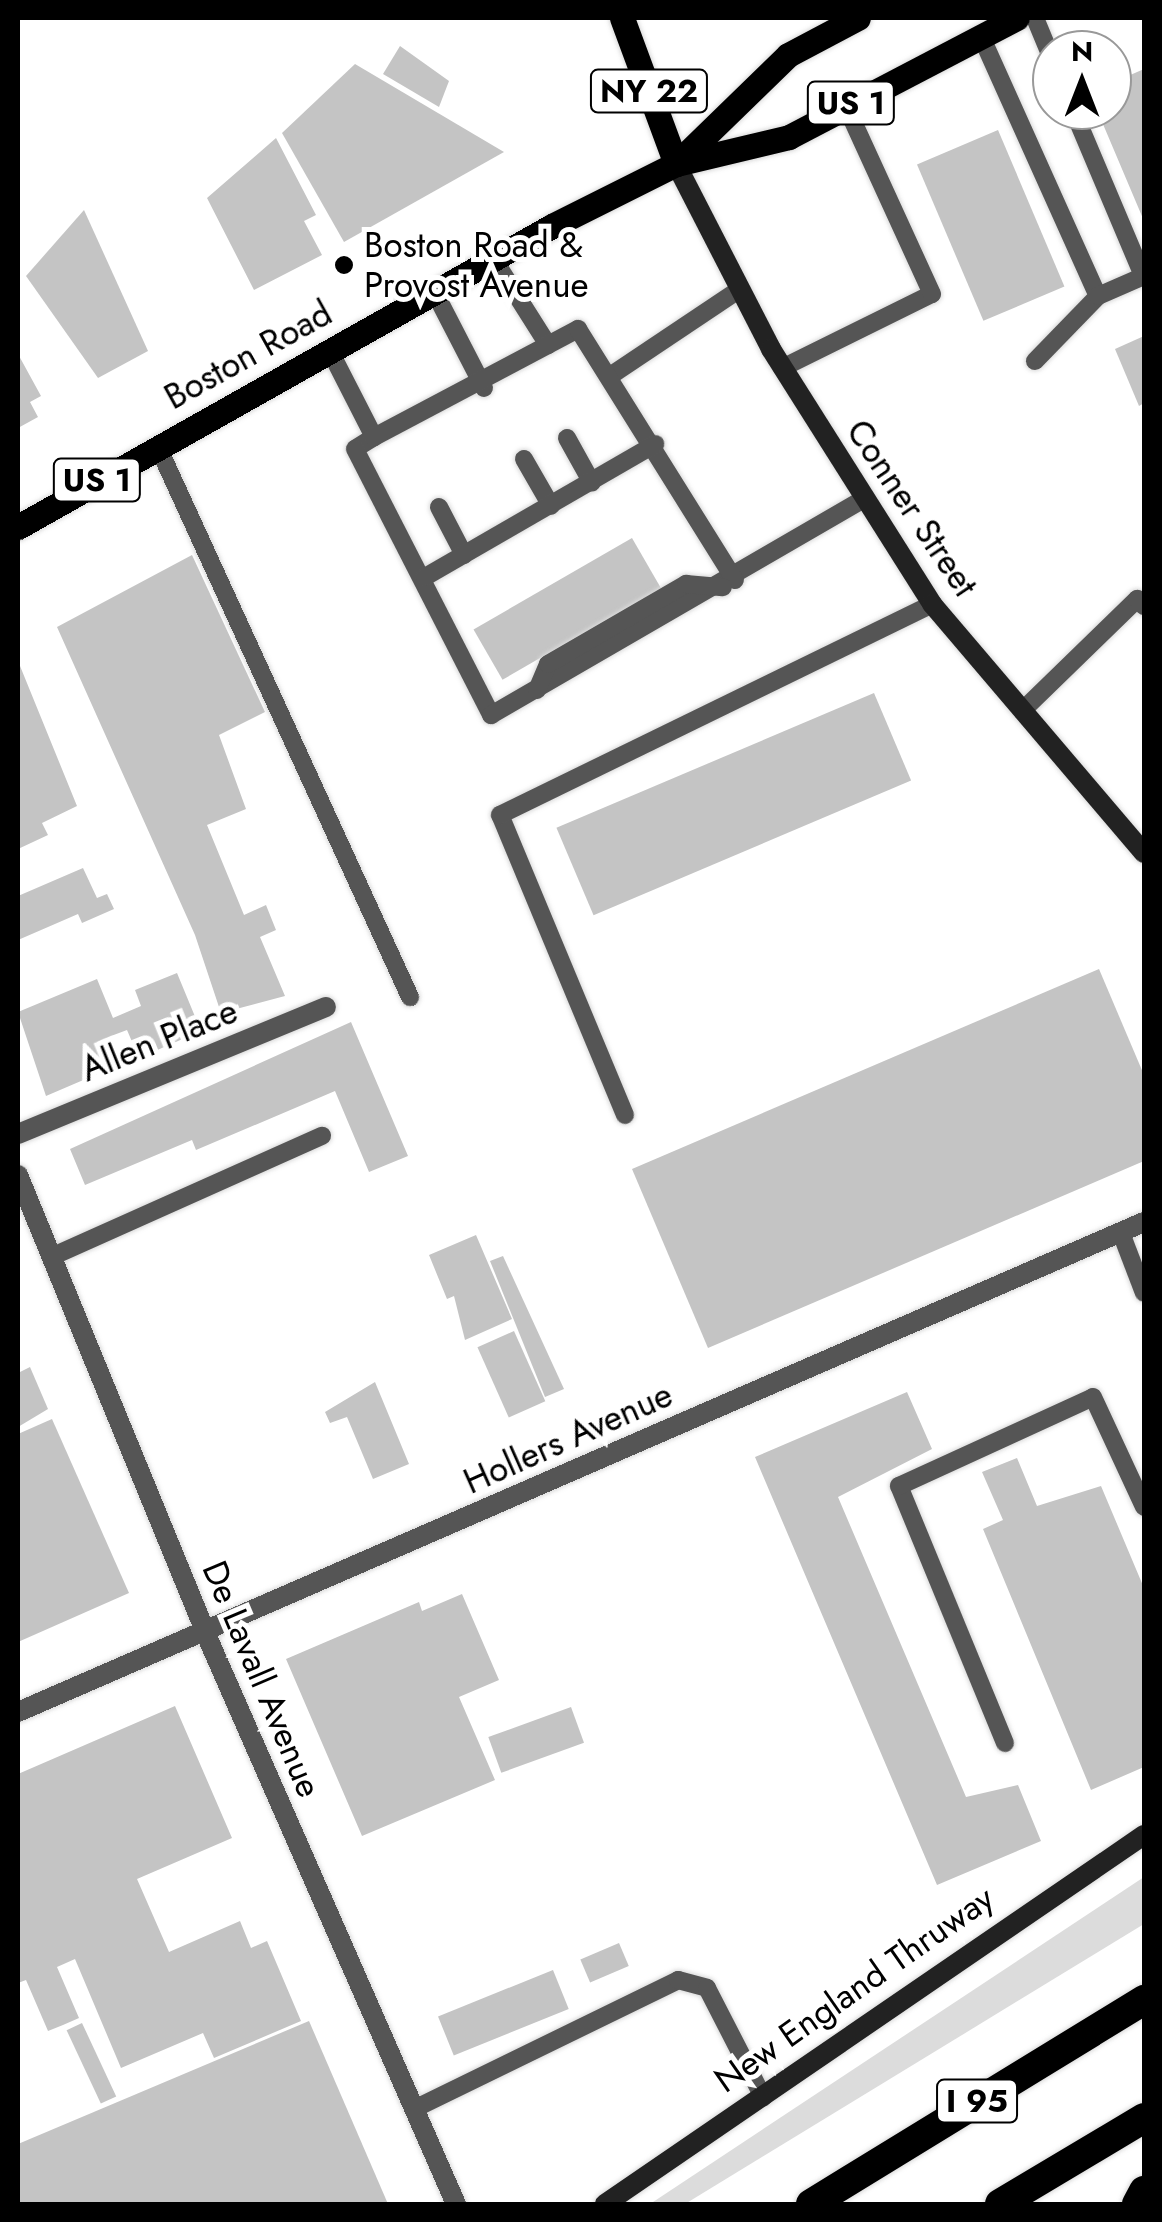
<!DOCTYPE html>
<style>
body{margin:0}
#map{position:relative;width:1162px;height:2222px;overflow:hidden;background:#fff;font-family:Jost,sans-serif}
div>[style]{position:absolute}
.green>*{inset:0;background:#dcdcdc}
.building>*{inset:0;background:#c4c4c4;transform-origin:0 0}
.roads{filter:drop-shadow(0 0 2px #dbdbdb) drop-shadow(0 0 2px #dbdbdb)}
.service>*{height:18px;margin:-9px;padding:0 9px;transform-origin:9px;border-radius:9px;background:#555}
.minor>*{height:20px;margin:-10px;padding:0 10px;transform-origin:10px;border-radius:10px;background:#555}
.secondary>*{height:20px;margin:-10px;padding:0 10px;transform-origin:10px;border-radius:10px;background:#222}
.primary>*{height:25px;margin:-12.5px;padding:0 12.5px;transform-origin:12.5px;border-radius:12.5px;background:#000}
.motorway>*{height:30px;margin:-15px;padding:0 15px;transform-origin:15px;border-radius:15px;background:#000}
.dots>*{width:28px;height:28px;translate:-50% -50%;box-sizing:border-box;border:5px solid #fff;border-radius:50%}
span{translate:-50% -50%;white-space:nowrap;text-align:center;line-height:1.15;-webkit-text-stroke:10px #fff;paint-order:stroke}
.shield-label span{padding:2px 8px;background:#fff;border:2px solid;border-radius:8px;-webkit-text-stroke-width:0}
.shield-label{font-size:32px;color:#000;font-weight:700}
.poi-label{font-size:35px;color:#000}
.left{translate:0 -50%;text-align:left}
.street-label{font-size:35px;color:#000}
.frame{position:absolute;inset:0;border:20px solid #000;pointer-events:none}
.north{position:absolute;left:1032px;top:30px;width:100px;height:100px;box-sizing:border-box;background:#fff;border:2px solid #999;border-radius:50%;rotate:0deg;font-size:28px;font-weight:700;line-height:40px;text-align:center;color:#000}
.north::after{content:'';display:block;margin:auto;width:35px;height:45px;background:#000;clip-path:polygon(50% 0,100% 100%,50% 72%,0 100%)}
</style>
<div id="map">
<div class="green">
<div style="clip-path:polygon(1144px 1877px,1144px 1924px,685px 2204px,650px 2204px)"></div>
</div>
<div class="building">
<div style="clip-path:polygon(400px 46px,449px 81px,439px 107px,383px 74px)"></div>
<div style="clip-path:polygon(355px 64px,504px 152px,344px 242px,282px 133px)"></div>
<div style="clip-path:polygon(1144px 69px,1144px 221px,1097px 110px,1112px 110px,1112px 83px)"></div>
<div style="left:998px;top:130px;width:170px;height:88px;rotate:67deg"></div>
<div style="clip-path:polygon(276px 138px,316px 215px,304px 221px,322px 255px,254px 290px,207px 198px)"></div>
<div style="clip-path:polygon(84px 210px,148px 351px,98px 378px,26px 276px)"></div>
<div style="clip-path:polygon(1144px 336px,1144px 403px,1139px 406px,1115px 349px)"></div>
<div style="clip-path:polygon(18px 354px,41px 396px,30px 402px,38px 417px,18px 428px)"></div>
<div style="left:632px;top:538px;width:58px;height:183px;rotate:60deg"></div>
<div style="clip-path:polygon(192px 555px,265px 712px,219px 735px,246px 809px,207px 825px,244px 915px,266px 905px,276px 930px,260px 937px,285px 996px,221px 1013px,195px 935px,57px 627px)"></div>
<div style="clip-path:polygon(18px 661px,77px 806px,42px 823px,48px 835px,18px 849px)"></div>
<div style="left:874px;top:693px;width:95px;height:345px;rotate:67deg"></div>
<div style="clip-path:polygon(83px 868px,97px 898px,107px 894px,114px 909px,82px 923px,78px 914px,18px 940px,18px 896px)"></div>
<div style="clip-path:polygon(1099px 969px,1144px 1075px,1144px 1161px,708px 1348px,632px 1169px)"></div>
<div style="clip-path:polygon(177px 973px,201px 1031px,139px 1058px,127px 1030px,111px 1036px,97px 1042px,109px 1069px,46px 1096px,18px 1012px,97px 979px,113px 1018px,141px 1006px,135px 990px)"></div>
<div style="clip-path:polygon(351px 1022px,408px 1156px,369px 1172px,335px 1091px,196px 1150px,192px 1140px,85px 1185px,70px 1149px)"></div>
<div style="clip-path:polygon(476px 1235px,512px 1319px,465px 1340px,454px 1296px,447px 1299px,429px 1255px)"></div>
<div style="clip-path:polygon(503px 1256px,564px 1389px,545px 1397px,490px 1261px)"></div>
<div style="left:514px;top:1331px;width:77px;height:40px;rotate:66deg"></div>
<div style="clip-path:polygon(30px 1367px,48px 1409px,18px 1427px,18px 1373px)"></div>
<div style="clip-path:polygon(375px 1382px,409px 1464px,373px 1479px,347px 1417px,330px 1423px,325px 1412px)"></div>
<div style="clip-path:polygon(907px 1392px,932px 1449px,838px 1497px,966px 1797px,1018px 1785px,1041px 1841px,937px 1885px,755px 1457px)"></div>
<div style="clip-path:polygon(52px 1419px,129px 1593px,18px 1642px,18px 1434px)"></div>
<div style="clip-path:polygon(1017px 1458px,1037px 1506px,1101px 1486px,1144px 1588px,1144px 1767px,1091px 1790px,983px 1529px,1003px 1520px,982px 1472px)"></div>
<div style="clip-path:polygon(462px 1594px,499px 1680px,459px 1697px,495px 1780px,362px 1836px,286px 1659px,419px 1602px,422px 1611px)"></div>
<div style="clip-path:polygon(175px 1706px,232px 1838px,137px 1879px,169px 1952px,240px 1921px,251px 1948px,267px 1941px,301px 2021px,214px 2058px,203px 2033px,121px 2068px,75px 1959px,57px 1967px,79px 2018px,63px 2025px,48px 2031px,26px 1980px,18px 1983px,18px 1774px)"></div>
<div style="left:571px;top:1707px;width:38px;height:88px;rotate:70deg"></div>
<div style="left:619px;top:1943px;width:25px;height:42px;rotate:67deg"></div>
<div style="left:553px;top:1970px;width:42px;height:124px;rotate:68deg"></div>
<div style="clip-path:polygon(309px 2021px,388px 2204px,18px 2204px,18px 2144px)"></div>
<div style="left:82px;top:2023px;width:81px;height:17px;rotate:65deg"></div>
</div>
<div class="roads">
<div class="service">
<div style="left:1035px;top:18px;width:44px;rotate:67.5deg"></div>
<div style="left:981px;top:36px;width:285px;rotate:65.8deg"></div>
<div style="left:1073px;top:110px;width:180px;rotate:67.1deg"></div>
<div style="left:493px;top:258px;width:103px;rotate:57.7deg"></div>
<div style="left:434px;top:291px;width:109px;rotate:62.7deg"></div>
<div style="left:330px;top:351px;width:97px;rotate:62.9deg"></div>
<div style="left:374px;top:437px;width:22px;rotate:148deg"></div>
<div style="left:355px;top:449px;width:299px;rotate:62.9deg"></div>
<div style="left:491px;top:715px;width:431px;rotate:-30.1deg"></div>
<div style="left:1035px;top:361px;width:91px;rotate:-45.9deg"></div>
<div style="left:1098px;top:296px;width:50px;rotate:-23.5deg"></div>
<div style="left:782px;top:368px;width:167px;rotate:-26.3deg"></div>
<div style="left:932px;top:294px;width:207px;rotate:-114.6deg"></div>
<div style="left:610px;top:376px;width:156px;rotate:-33.8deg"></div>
<div style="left:374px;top:437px;width:231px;rotate:-27.9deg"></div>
<div style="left:578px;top:329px;width:296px;rotate:58deg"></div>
<div style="left:567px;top:438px;width:51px;rotate:60.9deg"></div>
<div style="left:159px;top:449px;width:603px;rotate:65.39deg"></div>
<div style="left:524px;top:459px;width:54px;rotate:60.1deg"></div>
<div style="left:439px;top:507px;width:54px;rotate:62.5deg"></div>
<div style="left:425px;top:577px;width:266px;rotate:-30deg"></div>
<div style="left:537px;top:690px;width:28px;rotate:-67deg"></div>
<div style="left:548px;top:664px;width:160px;rotate:-30.1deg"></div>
<div style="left:686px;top:584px;width:37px;rotate:5deg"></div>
<div style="left:1022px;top:711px;width:161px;rotate:-44.2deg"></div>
<div style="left:1137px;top:599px;width:10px;rotate:45deg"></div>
<div style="left:625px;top:1115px;width:325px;rotate:-112.6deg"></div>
<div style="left:500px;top:815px;width:481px;rotate:-26deg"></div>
<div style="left:1121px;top:1233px;width:64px;rotate:69deg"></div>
<div style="left:51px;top:1257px;width:297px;rotate:-24.1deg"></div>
<div style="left:1005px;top:1743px;width:278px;rotate:-112.4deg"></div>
<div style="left:899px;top:1486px;width:213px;rotate:-24.6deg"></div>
<div style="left:1093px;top:1397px;width:121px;rotate:65.1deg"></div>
<div style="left:414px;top:2109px;width:294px;rotate:-26deg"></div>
<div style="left:678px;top:1980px;width:30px;rotate:15deg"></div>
<div style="left:707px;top:1988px;width:123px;rotate:62.8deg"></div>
</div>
<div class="minor">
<div style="left:18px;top:1134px;width:333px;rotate:-22.4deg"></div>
<div style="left:18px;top:1175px;width:494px;rotate:67.7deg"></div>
<div style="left:205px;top:1632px;width:625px;rotate:66.31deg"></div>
<div style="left:18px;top:1712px;width:1228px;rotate:-23.52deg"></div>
</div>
<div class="secondary">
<div style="left:676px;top:164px;width:208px;rotate:62.8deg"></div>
<div style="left:771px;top:349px;width:302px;rotate:57.7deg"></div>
<div style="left:932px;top:604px;width:327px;rotate:49.6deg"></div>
<div style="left:605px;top:2204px;width:653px;rotate:-34.4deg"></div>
</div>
<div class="primary">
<div style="left:622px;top:18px;width:156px;rotate:69.7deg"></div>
<div style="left:676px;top:164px;width:156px;rotate:-44.2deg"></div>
<div style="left:788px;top:55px;width:79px;rotate:-27.9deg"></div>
<div style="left:18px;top:527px;width:613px;rotate:-29.41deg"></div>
<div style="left:552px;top:226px;width:139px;rotate:-26.6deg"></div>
<div style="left:676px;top:164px;width:116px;rotate:-13.4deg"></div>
<div style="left:789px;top:137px;width:257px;rotate:-27.6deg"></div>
</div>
<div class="motorway">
<div style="left:811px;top:2204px;width:391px;rotate:-31.5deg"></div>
<div style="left:1000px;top:2204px;width:168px;rotate:-30.8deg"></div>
<div style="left:1137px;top:2204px;width:15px;rotate:-62deg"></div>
</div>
</div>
<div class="dots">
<div style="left:344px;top:265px;background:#000"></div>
</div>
<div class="shield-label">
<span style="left:649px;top:91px">NY 22</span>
<span style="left:851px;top:103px">US 1</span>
<span style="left:97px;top:480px">US 1</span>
<span style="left:977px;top:2101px">I 95</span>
</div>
<div class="poi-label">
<span class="left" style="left:364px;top:265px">Boston Road &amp;<br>Provost Avenue</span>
</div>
<div class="street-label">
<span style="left:248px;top:355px;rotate:-29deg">Boston Road</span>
<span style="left:912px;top:508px;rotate:56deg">Conner Street</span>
<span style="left:159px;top:1040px;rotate:-22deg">Allen Place</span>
<span style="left:568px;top:1438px;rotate:-24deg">Hollers Avenue</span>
<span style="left:262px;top:1679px;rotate:67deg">De Lavall Avenue</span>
<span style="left:854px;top:1989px;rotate:-35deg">New England Thruway</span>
</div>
<div class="frame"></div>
<div class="north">N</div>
</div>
